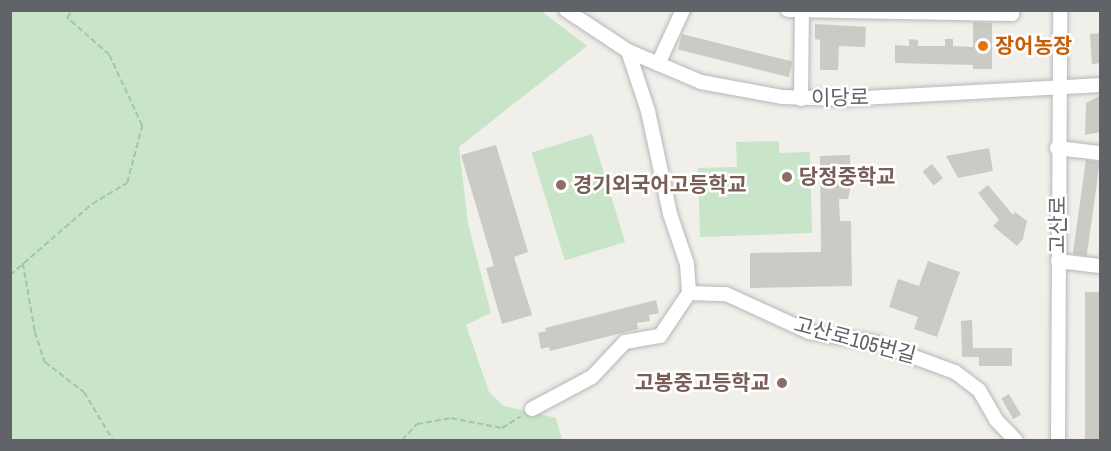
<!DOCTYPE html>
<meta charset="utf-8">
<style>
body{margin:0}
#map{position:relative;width:1111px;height:451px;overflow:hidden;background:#f0efe9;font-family:"Archivo Narrow","Noto Sans KR",sans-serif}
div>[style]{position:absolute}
.green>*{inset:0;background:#c8e5c9;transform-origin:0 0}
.building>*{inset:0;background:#cccac5;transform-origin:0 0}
.path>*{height:1.5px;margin-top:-0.75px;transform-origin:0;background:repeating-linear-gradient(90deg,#a2c5ae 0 6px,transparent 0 9px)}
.roads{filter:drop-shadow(0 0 2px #b5b8bb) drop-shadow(0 0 2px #b5b8bb)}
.minor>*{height:14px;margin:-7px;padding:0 7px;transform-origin:7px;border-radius:7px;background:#fff}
.dots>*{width:16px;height:16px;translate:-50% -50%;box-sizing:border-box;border:3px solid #fff;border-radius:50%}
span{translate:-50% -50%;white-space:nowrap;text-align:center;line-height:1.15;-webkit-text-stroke:5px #fff;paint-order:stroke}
.food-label{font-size:21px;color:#c56008;font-weight:700}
.left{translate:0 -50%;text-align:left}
.street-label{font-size:21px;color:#606367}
.education-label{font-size:21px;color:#785e54;font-weight:700}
.right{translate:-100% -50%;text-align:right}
.frame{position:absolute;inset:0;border:12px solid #606367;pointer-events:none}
</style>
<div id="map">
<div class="green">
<div style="clip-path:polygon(10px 11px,541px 11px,587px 46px,459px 147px,468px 224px,491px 313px,466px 325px,489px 392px,504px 406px,556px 418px,562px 440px,11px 440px)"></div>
<div style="left:592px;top:134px;width:113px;height:63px;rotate:73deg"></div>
<div style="clip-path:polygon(779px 141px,779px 153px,810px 152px,812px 233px,700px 237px,698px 168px,737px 167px,736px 142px)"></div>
</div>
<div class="building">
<div style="clip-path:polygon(973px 22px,992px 23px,992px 69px,973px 69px,973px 65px,895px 63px,895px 45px,909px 46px,909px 39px,918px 40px,918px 46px,945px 46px,945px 39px,953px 39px,953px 46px,973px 47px)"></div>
<div style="clip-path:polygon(815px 24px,866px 27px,865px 47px,839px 46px,838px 70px,820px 70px,820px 40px,815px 39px)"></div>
<div style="clip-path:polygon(1101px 33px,1101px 63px,1092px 64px,1090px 34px)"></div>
<div style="left:682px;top:34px;width:114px;height:16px;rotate:14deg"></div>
<div style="clip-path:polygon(1101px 95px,1101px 132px,1085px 135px,1086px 103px)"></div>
<div style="clip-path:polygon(496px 145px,528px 252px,514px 257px,532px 315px,502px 324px,486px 268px,494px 266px,461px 155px)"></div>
<div style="clip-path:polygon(989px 148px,993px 171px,958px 178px,946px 156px)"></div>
<div style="clip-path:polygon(850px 155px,851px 187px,848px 199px,839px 199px,840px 221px,851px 221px,852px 286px,750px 288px,750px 253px,821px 252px,820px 156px)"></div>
<div style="left:1086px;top:160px;width:14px;height:95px;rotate:8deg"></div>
<div style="left:932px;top:164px;width:18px;height:12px;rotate:52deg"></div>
<div style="clip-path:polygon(988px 185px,1013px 215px,1015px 212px,1027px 221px,1023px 239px,1017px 246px,993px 226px,999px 220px,978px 193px)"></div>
<div style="clip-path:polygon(928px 261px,960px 272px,937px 337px,914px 329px,918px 317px,889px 307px,898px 279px,919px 286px)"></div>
<div style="left:1085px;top:292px;width:16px;height:149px"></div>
<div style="clip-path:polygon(656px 300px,659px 313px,649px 315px,650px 321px,637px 323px,638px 329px,550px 351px,549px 347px,541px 349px,538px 333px,546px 331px,545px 328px)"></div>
<div style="clip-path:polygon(972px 320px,973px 348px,1012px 348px,1012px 366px,979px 366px,979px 357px,962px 357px,961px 321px)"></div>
<div style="left:1009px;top:394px;width:24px;height:9px;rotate:60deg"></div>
</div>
<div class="path">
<div style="left:23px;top:263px;width:70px;rotate:80.1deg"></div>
<div style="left:35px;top:332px;width:32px;rotate:72deg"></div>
<div style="left:45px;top:362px;width:49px;rotate:37.6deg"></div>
<div style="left:84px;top:392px;width:56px;rotate:58.9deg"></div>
<div style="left:10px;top:275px;width:108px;rotate:-40.9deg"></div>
<div style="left:92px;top:204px;width:41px;rotate:-31deg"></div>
<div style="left:127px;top:183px;width:59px;rotate:-75.3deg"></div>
<div style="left:142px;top:126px;width:78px;rotate:-114.9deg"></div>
<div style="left:109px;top:55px;width:56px;rotate:-138.6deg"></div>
<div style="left:67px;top:18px;width:9px;rotate:-58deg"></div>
<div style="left:402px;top:440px;width:22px;rotate:-47deg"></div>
<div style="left:417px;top:424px;width:35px;rotate:-10deg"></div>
<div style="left:451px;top:418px;width:52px;rotate:11.1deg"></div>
<div style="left:502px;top:428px;width:22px;rotate:-32deg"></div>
</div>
<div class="roads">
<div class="minor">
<div style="left:566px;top:10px;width:74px;rotate:33.5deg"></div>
<div style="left:628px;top:51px;width:79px;rotate:23deg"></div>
<div style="left:701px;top:82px;width:82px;rotate:10.5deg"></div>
<div style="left:782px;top:97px;width:63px;rotate:1.8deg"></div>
<div style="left:845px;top:99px;width:255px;rotate:-3.1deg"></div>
<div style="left:788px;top:10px;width:224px;rotate:1deg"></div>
<div style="left:1012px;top:14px;width:4px;rotate:-90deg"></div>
<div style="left:628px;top:51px;width:63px;rotate:71.6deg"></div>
<div style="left:648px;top:111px;width:105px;rotate:77.9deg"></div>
<div style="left:670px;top:214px;width:53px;rotate:71.2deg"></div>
<div style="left:687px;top:264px;width:29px;rotate:86deg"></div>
<div style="left:658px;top:64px;width:60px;rotate:-65.2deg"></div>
<div style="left:801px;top:99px;width:89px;rotate:-89.4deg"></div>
<div style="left:1057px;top:148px;width:43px;rotate:6.6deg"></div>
<div style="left:1058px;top:261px;width:42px;rotate:6.8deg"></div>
<div style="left:532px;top:409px;width:68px;rotate:-28.1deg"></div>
<div style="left:592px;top:377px;width:48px;rotate:-46.7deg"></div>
<div style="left:625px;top:342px;width:36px;rotate:-10deg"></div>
<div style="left:660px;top:336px;width:52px;rotate:-56deg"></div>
<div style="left:689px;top:293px;width:37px;rotate:2deg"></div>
<div style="left:726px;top:294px;width:91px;rotate:24.6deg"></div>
<div style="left:809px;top:332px;width:68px;rotate:9.3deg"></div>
<div style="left:876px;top:343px;width:84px;rotate:20.2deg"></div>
<div style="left:955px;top:372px;width:30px;rotate:37deg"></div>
<div style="left:979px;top:390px;width:34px;rotate:60deg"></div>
<div style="left:996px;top:420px;width:28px;rotate:46deg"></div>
<div style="left:1058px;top:440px;width:430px;rotate:-89.7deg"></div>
</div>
</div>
<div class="dots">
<div style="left:983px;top:46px;background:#e8710a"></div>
<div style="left:787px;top:177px;background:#8d6e63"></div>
<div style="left:561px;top:185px;background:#8d6e63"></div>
<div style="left:782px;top:383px;background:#8d6e63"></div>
</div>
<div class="food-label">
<span class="left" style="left:995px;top:46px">장어농장</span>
</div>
<div class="street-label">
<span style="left:840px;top:98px;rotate:-1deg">이당로</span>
<span style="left:1058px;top:225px;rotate:-90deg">고산로</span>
<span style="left:855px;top:340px;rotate:15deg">고산로105번길</span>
</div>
<div class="education-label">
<span class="left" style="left:799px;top:177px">당정중학교</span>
<span class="left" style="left:573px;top:185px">경기외국어고등학교</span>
<span class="right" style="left:770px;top:383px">고봉중고등학교</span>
</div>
<div class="frame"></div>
</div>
